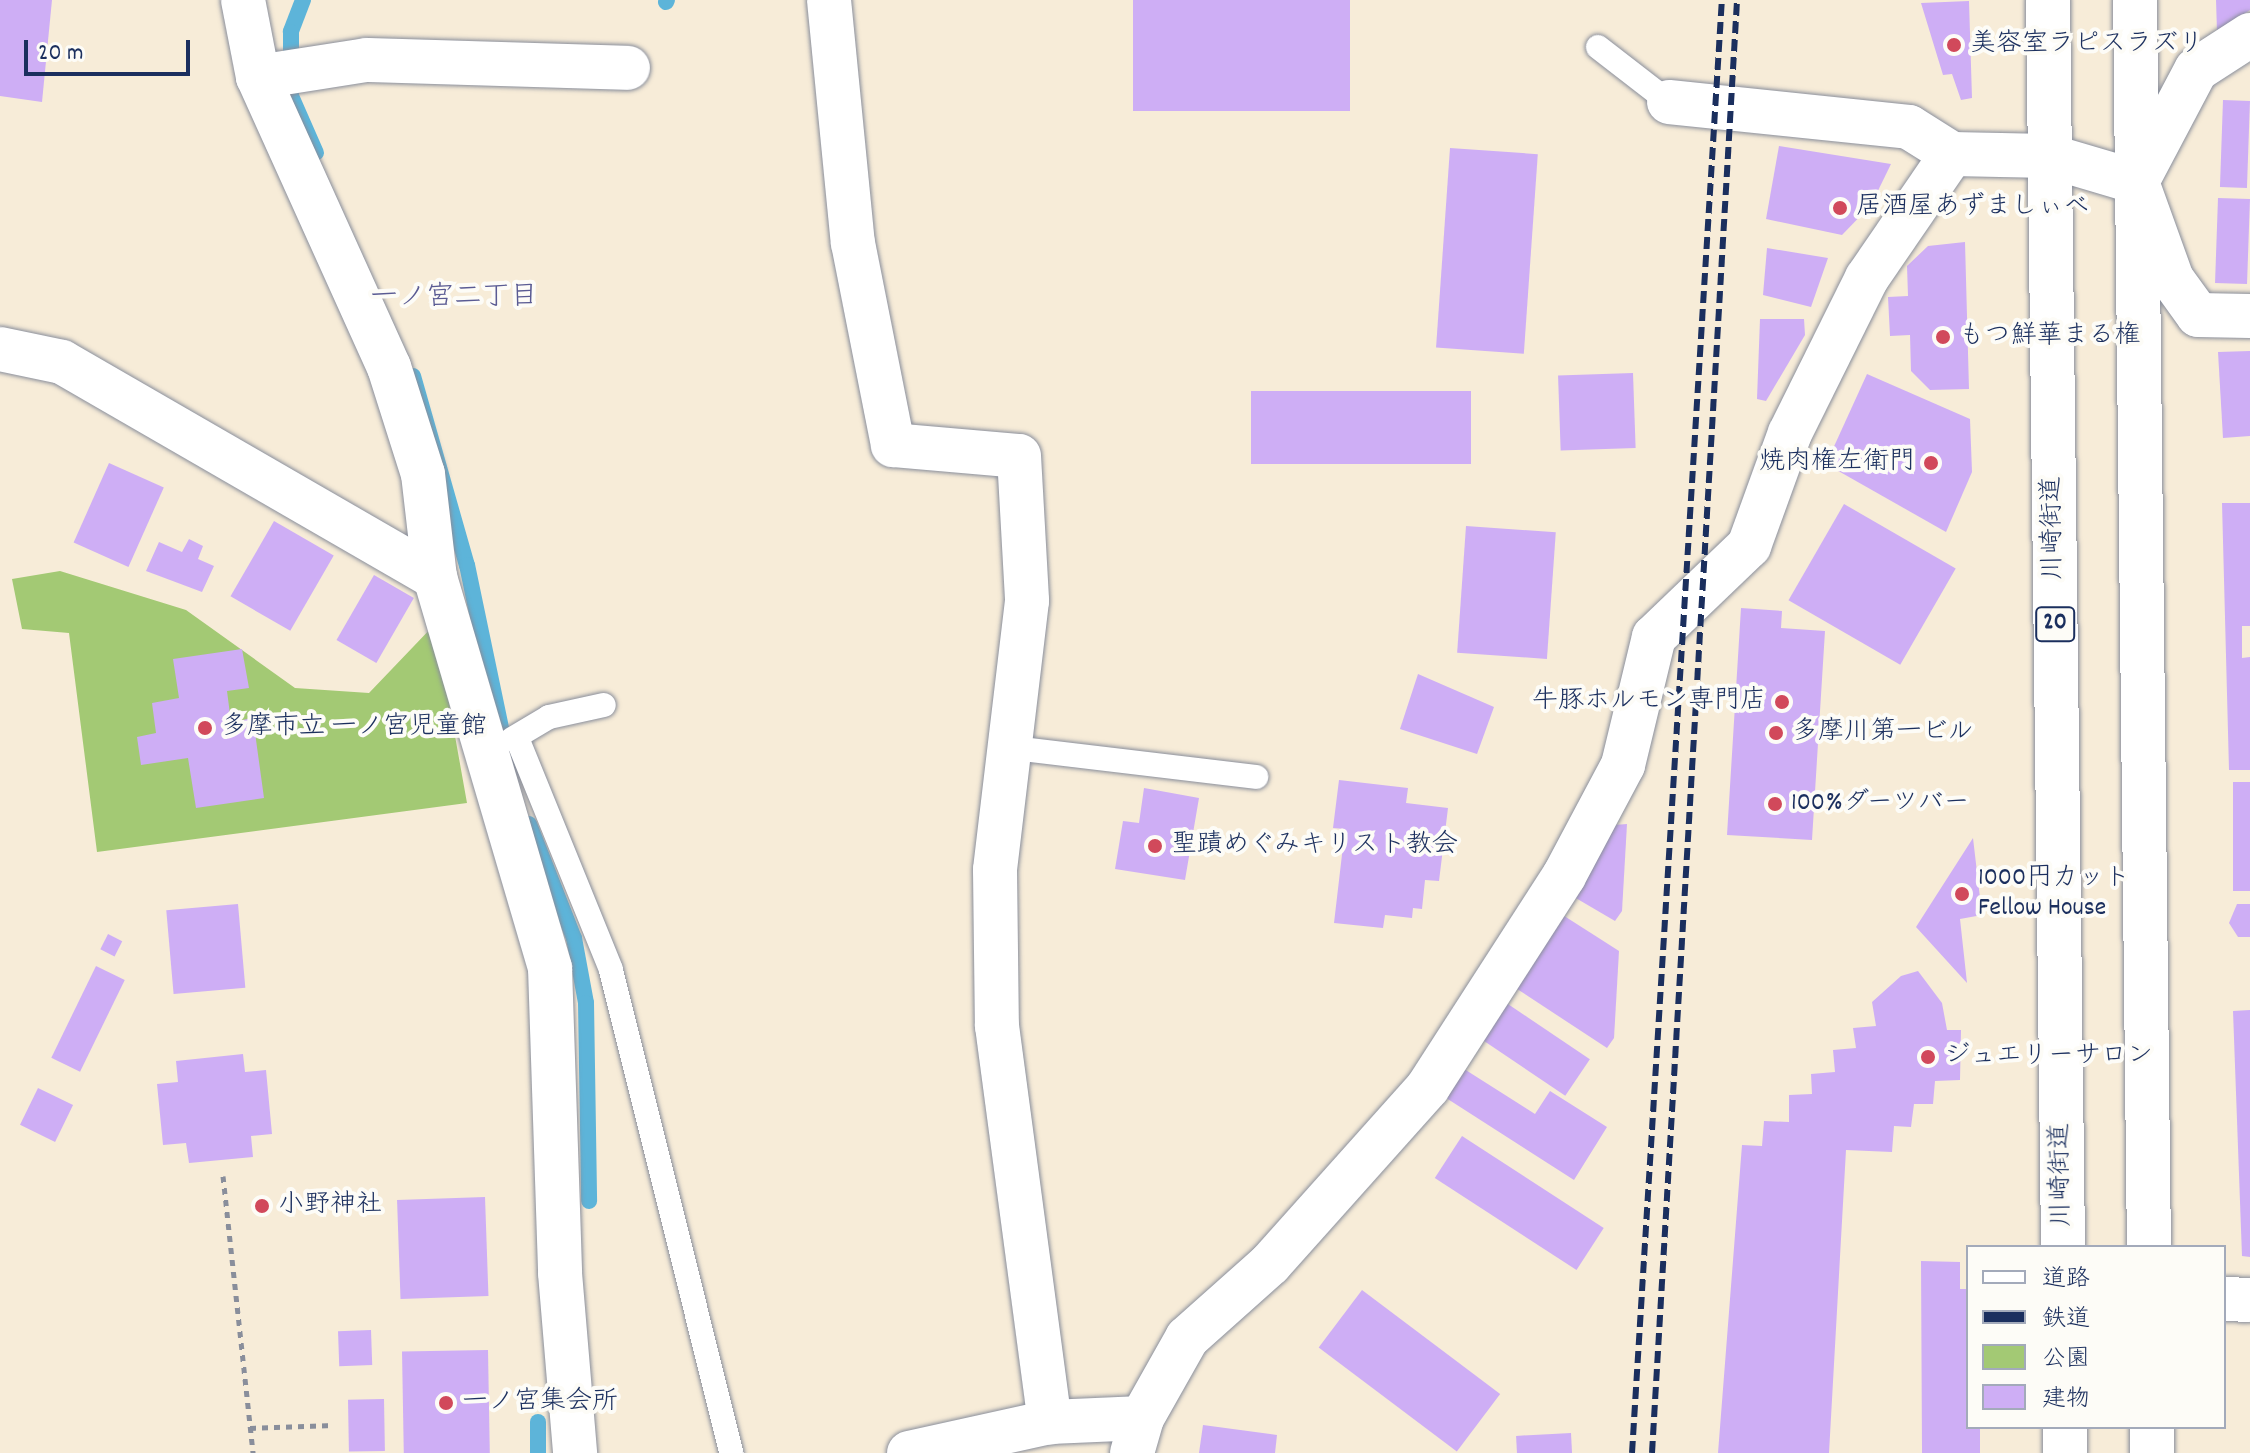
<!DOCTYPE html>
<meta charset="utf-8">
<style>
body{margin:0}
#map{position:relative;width:2250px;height:1453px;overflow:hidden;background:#f7ecd8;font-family:Dekko,"Klee One",sans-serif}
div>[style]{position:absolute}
.green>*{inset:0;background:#a3c974}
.stream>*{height:16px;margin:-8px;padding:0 8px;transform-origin:8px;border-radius:8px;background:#5db4d9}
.building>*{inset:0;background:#ceaef5;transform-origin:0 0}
.path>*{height:5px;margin-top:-2.5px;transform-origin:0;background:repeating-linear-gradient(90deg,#898e9b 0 6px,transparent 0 12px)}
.roads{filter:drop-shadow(0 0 2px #898e9b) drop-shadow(0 0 2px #898e9b)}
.lane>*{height:24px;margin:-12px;padding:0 12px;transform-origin:12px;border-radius:12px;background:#fff}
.street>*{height:44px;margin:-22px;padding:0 22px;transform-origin:22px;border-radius:22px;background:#fff}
.primary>*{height:44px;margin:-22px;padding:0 22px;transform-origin:22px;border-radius:22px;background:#fff}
.rail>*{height:6px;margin-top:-3px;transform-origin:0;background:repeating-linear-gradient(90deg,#1b2f5e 0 12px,transparent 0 18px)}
.dots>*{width:22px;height:22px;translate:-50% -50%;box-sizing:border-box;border:4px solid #fdfcf7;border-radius:50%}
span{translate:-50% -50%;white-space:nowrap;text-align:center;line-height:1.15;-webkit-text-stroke:8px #fdfcf7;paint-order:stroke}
.shield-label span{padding:2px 6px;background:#fdfcf7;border:2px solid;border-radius:6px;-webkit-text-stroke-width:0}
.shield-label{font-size:24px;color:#1b2f5e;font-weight:700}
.poi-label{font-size:26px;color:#1b2f5e}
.left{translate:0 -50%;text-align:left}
.right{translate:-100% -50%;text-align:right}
.street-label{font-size:26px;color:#1b2f5e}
.neighbourhood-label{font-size:28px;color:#5a5b93}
.legend{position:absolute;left:1966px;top:1245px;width:260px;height:184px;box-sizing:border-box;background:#fdfcf7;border:2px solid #a3aaba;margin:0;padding:10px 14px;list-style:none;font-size:24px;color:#1b2f5e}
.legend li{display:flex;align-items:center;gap:16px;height:40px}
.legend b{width:40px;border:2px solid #a3aaba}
.scale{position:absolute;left:24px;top:40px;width:166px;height:36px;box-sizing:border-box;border:4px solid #1b2f5e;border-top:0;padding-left:10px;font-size:24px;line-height:28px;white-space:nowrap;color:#1b2f5e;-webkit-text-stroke:6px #fdfcf7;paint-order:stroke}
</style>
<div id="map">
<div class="green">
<div style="clip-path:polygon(60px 571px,186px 610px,295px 688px,369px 693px,435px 624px,467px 803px,97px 852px,69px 633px,22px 629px,12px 579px)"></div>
</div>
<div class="stream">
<div style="left:303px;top:0;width:34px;rotate:111deg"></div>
<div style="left:291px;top:32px;width:64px;rotate:90deg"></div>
<div style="left:291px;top:96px;width:62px;rotate:66.3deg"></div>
<div style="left:666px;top:2px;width:2px;rotate:-63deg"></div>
<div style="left:413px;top:376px;width:197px;rotate:74.1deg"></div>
<div style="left:467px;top:565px;width:176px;rotate:78.2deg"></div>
<div style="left:529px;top:824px;width:123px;rotate:68.5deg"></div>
<div style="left:574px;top:938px;width:66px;rotate:79.5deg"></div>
<div style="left:586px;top:1003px;width:198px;rotate:89.1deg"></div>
<div style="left:538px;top:1422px;width:31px;rotate:90deg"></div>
</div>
<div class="building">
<div style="clip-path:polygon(0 0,52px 0,42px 102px,0 96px)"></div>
<div style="left:1133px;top:0;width:217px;height:111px"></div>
<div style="clip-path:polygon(2216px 0,2250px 0,2250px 10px,2217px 32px)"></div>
<div style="clip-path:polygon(1969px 1px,1972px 98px,1961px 100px,1952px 74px,1943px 75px,1921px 3px)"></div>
<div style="left:2223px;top:100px;width:27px;height:87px;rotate:2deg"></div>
<div style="clip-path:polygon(1779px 146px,1891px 164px,1871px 205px,1842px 235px,1766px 219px)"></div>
<div style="left:1450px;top:148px;width:88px;height:200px;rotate:4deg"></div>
<div style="left:2218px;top:198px;width:32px;height:85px;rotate:2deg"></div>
<div style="clip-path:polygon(1965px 242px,1969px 389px,1930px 390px,1911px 371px,1910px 335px,1890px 336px,1888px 297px,1908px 296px,1907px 266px,1928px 246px)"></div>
<div style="clip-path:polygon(1767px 248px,1828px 258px,1811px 307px,1763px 295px)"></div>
<div style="clip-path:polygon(1760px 319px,1804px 319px,1805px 335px,1766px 401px,1757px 399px)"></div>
<div style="clip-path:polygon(2250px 351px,2250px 436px,2223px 438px,2218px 352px)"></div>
<div style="left:1633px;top:373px;width:75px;height:75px;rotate:88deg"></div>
<div style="clip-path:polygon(1867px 374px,1970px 419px,1972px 472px,1946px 532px,1826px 464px)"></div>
<div style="left:1251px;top:391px;width:220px;height:73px"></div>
<div style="left:109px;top:463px;width:60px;height:87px;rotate:24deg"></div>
<div style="clip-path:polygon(2222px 503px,2250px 503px,2250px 626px,2242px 626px,2242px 658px,2250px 657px,2250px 770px,2229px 770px)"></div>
<div style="left:1844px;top:504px;width:129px;height:111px;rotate:30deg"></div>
<div style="left:274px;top:521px;width:69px;height:87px;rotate:30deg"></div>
<div style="left:1466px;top:526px;width:90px;height:127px;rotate:4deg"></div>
<div style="clip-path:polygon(189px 539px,203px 546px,198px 559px,214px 566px,202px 592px,146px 571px,159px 542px,182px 552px)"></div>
<div style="left:374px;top:575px;width:46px;height:75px;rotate:30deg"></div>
<div style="clip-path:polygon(1741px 608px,1782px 611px,1781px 628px,1825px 631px,1812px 840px,1727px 835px)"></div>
<div style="clip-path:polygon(242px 649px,249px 688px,227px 691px,231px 722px,253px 718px,264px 798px,196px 808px,188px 758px,141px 765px,137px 737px,156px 733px,152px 703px,179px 698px,173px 659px)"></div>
<div style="clip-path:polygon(1418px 674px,1494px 707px,1477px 754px,1400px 729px)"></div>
<div style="clip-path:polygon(1339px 780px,1408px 788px,1406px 803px,1448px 808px,1439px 881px,1425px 880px,1422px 909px,1413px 908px,1412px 918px,1385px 915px,1383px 928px,1334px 923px,1345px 829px,1333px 828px)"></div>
<div style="left:2233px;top:782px;width:17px;height:109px"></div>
<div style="clip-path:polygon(1144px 788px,1199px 798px,1185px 880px,1115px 869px,1123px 821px,1139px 823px)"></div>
<div style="clip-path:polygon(1627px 824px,1622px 911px,1615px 921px,1574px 897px,1614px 825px)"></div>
<div style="clip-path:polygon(1973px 838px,1982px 915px,1960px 919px,1967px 983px,1916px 927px)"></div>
<div style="left:238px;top:904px;width:84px;height:72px;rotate:85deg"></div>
<div style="clip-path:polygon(2237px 904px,2250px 904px,2250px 937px,2238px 937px,2229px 923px)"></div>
<div style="clip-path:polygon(1558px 912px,1619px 951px,1614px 1038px,1607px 1048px,1511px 985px)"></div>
<div style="left:108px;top:934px;width:16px;height:17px;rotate:27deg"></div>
<div style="left:96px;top:966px;width:32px;height:102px;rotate:26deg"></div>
<div style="clip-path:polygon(1918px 971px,1942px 1003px,1947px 1030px,1961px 1030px,1960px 1080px,1935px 1081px,1933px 1104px,1914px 1104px,1911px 1127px,1894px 1126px,1892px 1152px,1846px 1150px,1829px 1453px,1718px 1453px,1742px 1145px,1762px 1146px,1764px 1121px,1789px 1122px,1789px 1095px,1812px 1094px,1811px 1074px,1835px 1072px,1833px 1050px,1856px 1048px,1853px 1028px,1876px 1026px,1872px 1002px,1901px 976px)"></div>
<div style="left:1502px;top:1000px;width:106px;height:44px;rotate:34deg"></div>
<div style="clip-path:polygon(2250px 1010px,2250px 1257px,2242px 1256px,2233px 1011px)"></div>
<div style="clip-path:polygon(243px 1054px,245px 1072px,266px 1070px,272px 1134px,251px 1136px,253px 1157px,189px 1163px,186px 1143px,163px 1145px,157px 1084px,178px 1082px,176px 1061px)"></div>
<div style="clip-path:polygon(1461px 1067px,1535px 1114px,1550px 1091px,1607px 1127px,1574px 1180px,1443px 1096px)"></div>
<div style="left:38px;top:1088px;width:39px;height:41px;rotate:26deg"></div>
<div style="left:1462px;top:1136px;width:169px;height:50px;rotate:33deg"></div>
<div style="left:485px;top:1197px;width:99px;height:88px;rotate:88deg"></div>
<div style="clip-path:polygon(1921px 1261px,1960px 1262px,1960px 1289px,1968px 1289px,1968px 1427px,1980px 1427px,1980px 1453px,1922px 1453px)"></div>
<div style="left:1362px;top:1290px;width:173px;height:72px;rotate:37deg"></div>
<div style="left:371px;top:1330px;width:35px;height:33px;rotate:88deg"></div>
<div style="left:488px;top:1350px;width:103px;height:86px;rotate:89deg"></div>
<div style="left:384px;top:1399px;width:52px;height:36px;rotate:89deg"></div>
<div style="clip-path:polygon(1203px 1425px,1277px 1435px,1275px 1453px,1199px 1453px)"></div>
<div style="left:1571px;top:1433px;width:20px;height:55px;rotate:87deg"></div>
</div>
<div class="path">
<div style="left:223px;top:1176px;width:279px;rotate:83.8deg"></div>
<div style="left:250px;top:1428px;width:84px;rotate:-2deg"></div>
</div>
<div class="roads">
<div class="lane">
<div style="left:1598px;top:47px;width:90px;rotate:37.8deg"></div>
<div style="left:517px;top:738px;width:250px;rotate:67.9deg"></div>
<div style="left:611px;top:970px;width:498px;rotate:76deg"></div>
<div style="left:512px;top:739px;width:43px;rotate:-30.7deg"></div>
<div style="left:549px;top:717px;width:56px;rotate:-12.3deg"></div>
<div style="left:1014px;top:748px;width:244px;rotate:6.8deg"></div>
</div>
<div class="street">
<div style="left:243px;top:0;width:78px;rotate:79deg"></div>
<div style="left:258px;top:77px;width:318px;rotate:65.7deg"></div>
<div style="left:389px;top:367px;width:112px;rotate:72.4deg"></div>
<div style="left:423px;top:474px;width:104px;rotate:83.4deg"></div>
<div style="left:435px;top:577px;width:408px;rotate:73.6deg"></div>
<div style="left:550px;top:968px;width:305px;rotate:88.1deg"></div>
<div style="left:560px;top:1273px;width:181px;rotate:85.2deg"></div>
<div style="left:829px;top:0;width:244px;rotate:84.4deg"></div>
<div style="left:853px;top:243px;width:206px;rotate:78.8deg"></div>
<div style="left:893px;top:445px;width:126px;rotate:5deg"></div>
<div style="left:1019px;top:456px;width:145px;rotate:86.8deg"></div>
<div style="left:1027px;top:601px;width:271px;rotate:96.8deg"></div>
<div style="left:995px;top:870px;width:156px;rotate:89.3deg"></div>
<div style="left:997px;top:1026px;width:400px;rotate:82.4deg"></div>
<div style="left:2250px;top:35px;width:64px;rotate:147.1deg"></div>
<div style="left:2196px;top:70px;width:127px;rotate:117.8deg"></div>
<div style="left:2137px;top:182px;width:103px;rotate:70.2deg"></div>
<div style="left:2172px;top:279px;width:44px;rotate:54.2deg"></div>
<div style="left:2198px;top:315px;width:52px;rotate:1.1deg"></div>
<div style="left:258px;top:77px;width:109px;rotate:-8.9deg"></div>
<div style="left:366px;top:60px;width:262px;rotate:1.7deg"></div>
<div style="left:1669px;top:102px;width:241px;rotate:5.9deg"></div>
<div style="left:1909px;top:127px;width:51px;rotate:32.1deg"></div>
<div style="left:1952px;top:154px;width:97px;rotate:1.2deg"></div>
<div style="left:2049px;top:156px;width:92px;rotate:16.5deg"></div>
<div style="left:0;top:349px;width:63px;rotate:11.8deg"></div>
<div style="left:62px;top:362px;width:431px;rotate:30deg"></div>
<div style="left:2224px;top:1299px;width:26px;rotate:2deg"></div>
<div style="left:909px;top:1453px;width:144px;rotate:-12.4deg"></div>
<div style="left:1050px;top:1422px;width:92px;rotate:-2.5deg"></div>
<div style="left:1132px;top:1453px;width:36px;rotate:-74deg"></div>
<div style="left:1142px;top:1418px;width:92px;rotate:-60.6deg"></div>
<div style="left:1187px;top:1338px;width:111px;rotate:-41.7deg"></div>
<div style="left:1270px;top:1264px;width:237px;rotate:-48.2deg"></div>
<div style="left:1428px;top:1087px;width:251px;rotate:-57.2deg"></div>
<div style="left:1564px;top:876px;width:126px;rotate:-62deg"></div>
<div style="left:1623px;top:765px;width:132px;rotate:-76.4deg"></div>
<div style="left:1654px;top:637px;width:132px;rotate:-43.8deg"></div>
<div style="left:1749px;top:546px;width:120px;rotate:-70.1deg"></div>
<div style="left:1790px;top:433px;width:173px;rotate:-63.6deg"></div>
<div style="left:1867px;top:278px;width:150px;rotate:-55.6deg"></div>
</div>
<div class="primary">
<div style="left:2048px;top:0;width:1247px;rotate:89.31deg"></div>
<div style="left:2135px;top:0;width:1247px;rotate:89.36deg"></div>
<div style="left:2065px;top:1427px;width:26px;rotate:90deg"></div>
<div style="left:2152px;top:1427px;width:26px;rotate:90deg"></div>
</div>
</div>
<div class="rail">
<div style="left:1632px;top:1453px;width:1456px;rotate:-86.46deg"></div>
<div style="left:1652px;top:1453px;width:1455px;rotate:-86.65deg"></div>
</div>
<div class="dots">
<div style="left:1954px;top:45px;background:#d1495b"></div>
<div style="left:1840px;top:208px;background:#d1495b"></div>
<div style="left:1943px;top:337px;background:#d1495b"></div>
<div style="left:1931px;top:463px;background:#d1495b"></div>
<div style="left:1782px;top:702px;background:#d1495b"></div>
<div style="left:205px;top:728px;background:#d1495b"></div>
<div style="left:1776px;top:733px;background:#d1495b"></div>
<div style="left:1775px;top:804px;background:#d1495b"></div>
<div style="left:1155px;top:846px;background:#d1495b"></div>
<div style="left:1962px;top:894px;background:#d1495b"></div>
<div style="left:1928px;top:1057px;background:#d1495b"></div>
<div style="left:262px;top:1206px;background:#d1495b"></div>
<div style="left:446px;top:1403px;background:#d1495b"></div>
</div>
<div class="shield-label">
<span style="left:2055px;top:624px">20</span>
</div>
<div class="poi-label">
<span class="left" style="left:1970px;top:45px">美容室ラピスラズリ</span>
<span class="left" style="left:1856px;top:208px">居酒屋あずましぃべ</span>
<span class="left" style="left:1959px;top:337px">もつ鮮華まる権</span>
<span class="right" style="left:1915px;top:463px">焼肉権左衛門</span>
<span class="right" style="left:1766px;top:702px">牛豚ホルモン専門店</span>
<span class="left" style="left:221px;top:728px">多摩市立 一ノ宮児童館</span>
<span class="left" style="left:1792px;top:733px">多摩川第一ビル</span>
<span class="left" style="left:1791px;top:804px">100%ダーツバー</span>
<span class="left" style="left:1171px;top:846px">聖蹟めぐみキリスト教会</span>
<span class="left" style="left:1978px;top:894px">1000円カット<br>Fellow House</span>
<span class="left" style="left:1944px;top:1057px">ジュエリーサロン</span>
<span class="left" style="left:278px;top:1206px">小野神社</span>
<span class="left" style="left:462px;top:1403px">一ノ宮集会所</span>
</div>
<div class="street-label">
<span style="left:2054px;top:528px;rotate:-91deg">川崎街道</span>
<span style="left:2062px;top:1175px;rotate:-91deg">川崎街道</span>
</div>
<div class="neighbourhood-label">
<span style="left:454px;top:299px">一ノ宮二丁目</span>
</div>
<ul class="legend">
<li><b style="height:10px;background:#fff"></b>道路</li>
<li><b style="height:10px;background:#1b2f5e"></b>鉄道</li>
<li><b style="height:22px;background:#a3c974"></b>公園</li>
<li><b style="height:22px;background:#ceaef5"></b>建物</li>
</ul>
<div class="scale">20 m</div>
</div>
